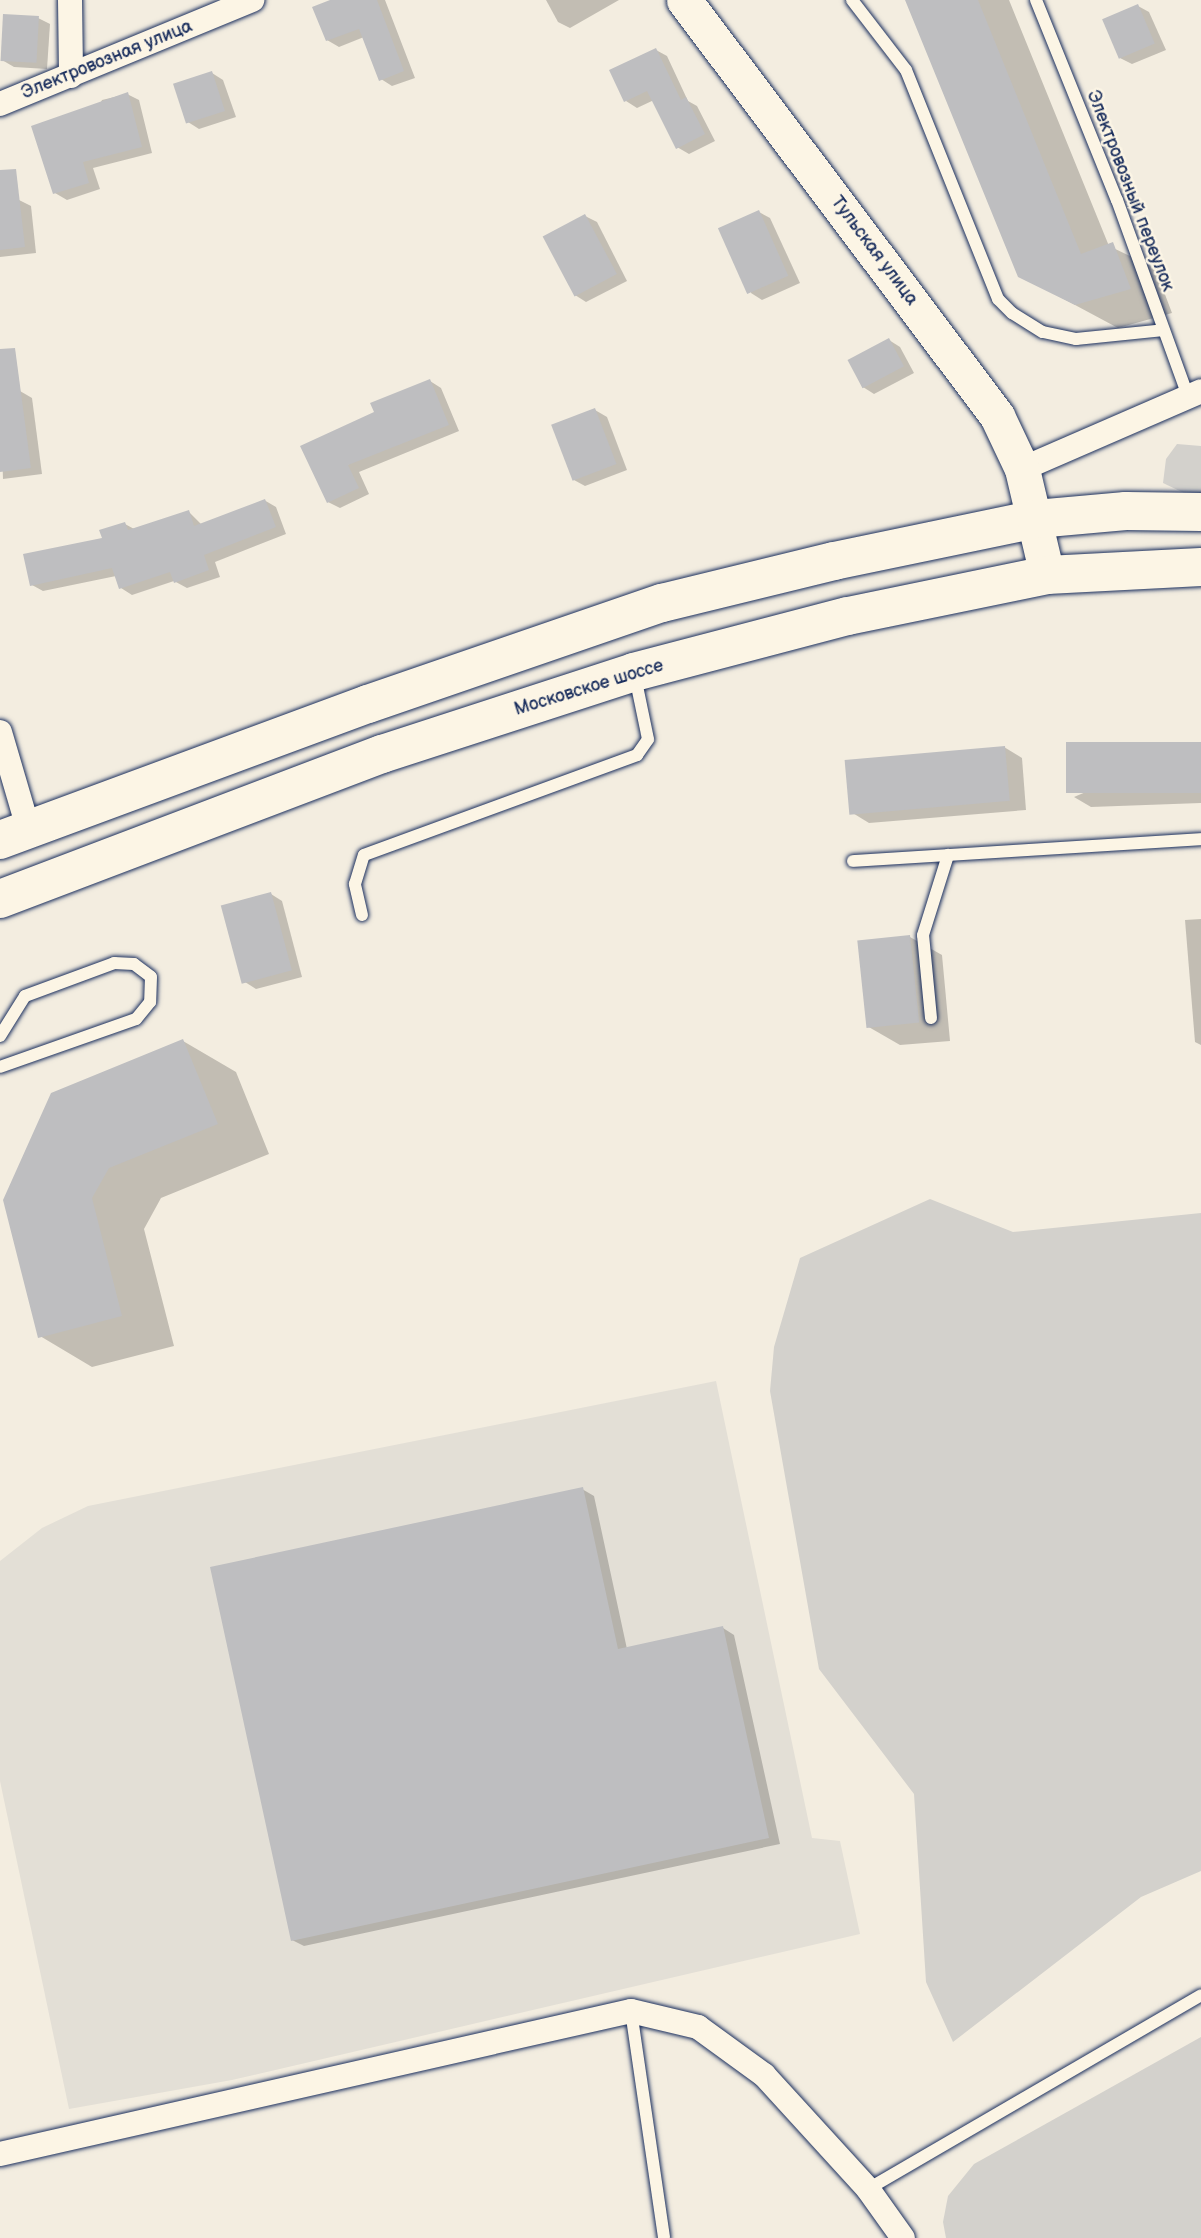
<!DOCTYPE html>
<meta charset="utf-8">
<style>
body{margin:0}
#map{position:relative;width:1201px;height:2238px;overflow:hidden;background:#f3ede0;font-family:"Balsamiq Sans",sans-serif}
div>[style]{position:absolute}
.built>*{inset:0;background:#e3dfd6}
.green>*{inset:0;background:#d3d1cc}
.shadow>*{inset:0;background:#0003}
.building>*{inset:0;background:#bebec0;transform-origin:0 0}
.roads{filter:drop-shadow(0 0 2px #1b2f5e) drop-shadow(0 0 2px #1b2f5e)}
.lane>*{height:12px;margin:-6px;padding:0 6px;transform-origin:6px;border-radius:6px;background:#fcf5e5}
.street>*{height:24px;margin:-12px;padding:0 12px;transform-origin:12px;border-radius:12px;background:#fcf5e5}
.secondary>*{height:35px;margin:-17.5px;padding:0 17.5px;transform-origin:17.5px;border-radius:17.5px;background:#fcf5e5}
.primary>*{height:38px;margin:-19px;padding:0 19px;transform-origin:19px;border-radius:19px;background:#fcf5e5}
span{translate:-50% -50%;white-space:nowrap;text-align:center;line-height:1.15;-webkit-text-stroke:5px #fcf5e5;paint-order:stroke}
.street-label{font-size:18px;color:#1b2f5e}
</style>
<div id="map">
<div class="built">
<div style="clip-path:polygon(716px 1381px,812px 1838px,840px 1841px,860px 1934px,232px 2080px,69px 2109px,0 1781px,0 1561px,42px 1528px,88px 1506px)"></div>
</div>
<div class="green">
<div style="clip-path:polygon(1177px 444px,1201px 446px,1201px 493px,1184px 493px,1163px 483px,1166px 459px)"></div>
<div style="clip-path:polygon(930px 1199px,1013px 1232px,1201px 1213px,1201px 1871px,1141px 1897px,953px 2042px,926px 1982px,914px 1794px,819px 1669px,770px 1391px,774px 1347px,800px 1258px)"></div>
<div style="clip-path:polygon(1201px 2037px,1201px 2238px,946px 2238px,943px 2222px,948px 2196px,974px 2164px)"></div>
</div>
<div class="shadow">
<div style="clip-path:polygon(335px 0,385px 0,415px 78px,392px 86px,381px 79px,364px 37px,339px 47px,327px 40px)"></div>
<div style="clip-path:polygon(546px 0,619px 0,570px 28px,558px 22px)"></div>
<div style="clip-path:polygon(906px 0,1009px 0,1109px 246px,1155px 268px,1172px 313px,1118px 328px,1019px 275px)"></div>
<div style="clip-path:polygon(1138px 6px,1149px 12px,1166px 50px,1132px 64px,1120px 58px)"></div>
<div style="clip-path:polygon(38px 18px,50px 24px,47px 69px,14px 67px,2px 60px)"></div>
<div style="clip-path:polygon(656px 50px,667px 56px,688px 101px,697px 106px,715px 141px,689px 154px,677px 147px,654px 100px,637px 108px,626px 101px)"></div>
<div style="clip-path:polygon(212px 73px,223px 80px,236px 117px,199px 129px,188px 122px)"></div>
<div style="clip-path:polygon(127px 94px,139px 100px,152px 153px,93px 168px,100px 189px,67px 200px,55px 193px,102px 100px)"></div>
<div style="clip-path:polygon(19px 200px,31px 206px,36px 253px,0 257px,0 202px)"></div>
<div style="clip-path:polygon(759px 212px,770px 218px,800px 283px,762px 300px,751px 293px)"></div>
<div style="clip-path:polygon(585px 216px,597px 222px,627px 281px,586px 302px,575px 295px)"></div>
<div style="clip-path:polygon(889px 340px,900px 347px,914px 373px,874px 394px,863px 387px)"></div>
<div style="clip-path:polygon(430px 381px,441px 388px,459px 431px,359px 472px,369px 494px,340px 508px,328px 502px,376px 413px)"></div>
<div style="clip-path:polygon(20px 391px,32px 398px,42px 474px,3px 479px,0 394px)"></div>
<div style="clip-path:polygon(595px 410px,607px 417px,627px 470px,585px 486px,574px 480px)"></div>
<div style="clip-path:polygon(264px 500px,276px 507px,286px 534px,215px 562px,220px 577px,187px 588px,174px 581px,132px 595px,121px 588px,116px 576px,43px 591px,32px 585px,125px 524px,136px 530px,189px 512px,202px 525px)"></div>
<div style="clip-path:polygon(1201px 743px,1201px 803px,1091px 807px,1074px 797px)"></div>
<div style="clip-path:polygon(1004px 747px,1022px 758px,1026px 810px,869px 823px,851px 812px)"></div>
<div style="clip-path:polygon(271px 894px,282px 901px,302px 977px,256px 989px,245px 982px)"></div>
<div style="clip-path:polygon(1201px 919px,1201px 1045px,1195px 1042px,1185px 920px)"></div>
<div style="clip-path:polygon(910px 937px,942px 955px,950px 1041px,900px 1045px,867px 1026px)"></div>
<div style="clip-path:polygon(183px 1041px,236px 1072px,269px 1154px,161px 1198px,144px 1229px,174px 1346px,92px 1367px,40px 1336px,5px 1201px)"></div>
<div style="clip-path:polygon(582px 1489px,594px 1496px,627px 1649px,723px 1628px,734px 1635px,780px 1844px,304px 1946px,292px 1940px)"></div>
</div>
<div class="building">
<div style="clip-path:polygon(330px 0,377px 0,404px 71px,379px 81px,359px 29px,326px 41px,312px 7px)"></div>
<div style="clip-path:polygon(905px 0,978px 0,1081px 254px,1113px 242px,1131px 289px,1075px 305px,1018px 277px)"></div>
<div style="left:1138px;top:4px;width:43px;height:39px;rotate:67deg"></div>
<div style="left:3px;top:14px;width:36px;height:47px;rotate:3deg"></div>
<div style="clip-path:polygon(656px 48px,681px 100px,686px 97px,705px 134px,676px 149px,647px 91px,624px 102px,609px 70px)"></div>
<div style="left:212px;top:71px;width:42px;height:41px;rotate:72deg"></div>
<div style="clip-path:polygon(128px 92px,142px 147px,83px 162px,89px 183px,53px 194px,31px 126px)"></div>
<div style="clip-path:polygon(16px 169px,25px 247px,0 250px,0 170px)"></div>
<div style="left:759px;top:210px;width:72px;height:45px;rotate:66deg"></div>
<div style="left:585px;top:214px;width:68px;height:48px;rotate:62deg"></div>
<div style="left:889px;top:338px;width:32px;height:47px;rotate:62deg"></div>
<div style="clip-path:polygon(15px 348px,31px 468px,0 472px,0 349px)"></div>
<div style="clip-path:polygon(430px 379px,449px 425px,348px 465px,359px 488px,327px 503px,300px 446px,374px 412px,370px 403px)"></div>
<div style="left:595px;top:408px;width:60px;height:47px;rotate:69deg"></div>
<div style="clip-path:polygon(265px 499px,276px 527px,204px 555px,209px 570px,174px 583px,170px 572px,119px 589px,112px 568px,30px 586px,23px 554px,102px 538px,99px 530px,125px 522px,128px 530px,189px 510px,194px 526px)"></div>
<div style="left:1201px;top:742px;width:51px;height:135px;rotate:90deg"></div>
<div style="left:1005px;top:746px;width:55px;height:161px;rotate:85deg"></div>
<div style="left:271px;top:892px;width:81px;height:52px;rotate:75deg"></div>
<div style="left:910px;top:935px;width:88px;height:53px;rotate:84deg"></div>
<div style="clip-path:polygon(183px 1039px,218px 1124px,109px 1168px,92px 1198px,122px 1316px,38px 1338px,3px 1200px,51px 1093px)"></div>
<div style="clip-path:polygon(583px 1487px,618px 1649px,723px 1626px,769px 1838px,291px 1941px,210px 1567px)"></div>
</div>
<div class="roads">
<div class="lane">
<div style="left:852px;top:0;width:88px;rotate:52.4deg"></div>
<div style="left:906px;top:70px;width:247px;rotate:68.1deg"></div>
<div style="left:998px;top:299px;width:20px;rotate:45deg"></div>
<div style="left:1012px;top:313px;width:36px;rotate:32deg"></div>
<div style="left:1043px;top:332px;width:34px;rotate:12deg"></div>
<div style="left:1076px;top:339px;width:88px;rotate:-5.8deg"></div>
<div style="left:1036px;top:0;width:216px;rotate:68deg"></div>
<div style="left:1117px;top:200px;width:208px;rotate:70.1deg"></div>
<div style="left:853px;top:861px;width:349px;rotate:-3.6deg"></div>
<div style="left:362px;top:915px;width:32px;rotate:-103deg"></div>
<div style="left:355px;top:884px;width:30px;rotate:-73deg"></div>
<div style="left:364px;top:855px;width:291px;rotate:-20.1deg"></div>
<div style="left:637px;top:755px;width:19px;rotate:-55deg"></div>
<div style="left:648px;top:739px;width:64px;rotate:-101.7deg"></div>
<div style="left:931px;top:1018px;width:83px;rotate:-95.5deg"></div>
<div style="left:923px;top:935px;width:84px;rotate:-72.6deg"></div>
<div style="left:0;top:1036px;width:47px;rotate:-58deg"></div>
<div style="left:25px;top:996px;width:95px;rotate:-20.3deg"></div>
<div style="left:114px;top:963px;width:20px;rotate:3deg"></div>
<div style="left:134px;top:964px;width:21px;rotate:37deg"></div>
<div style="left:151px;top:977px;width:25px;rotate:92deg"></div>
<div style="left:150px;top:1002px;width:22px;rotate:129deg"></div>
<div style="left:136px;top:1019px;width:144px;rotate:160.6deg"></div>
<div style="left:631px;top:2011px;width:229px;rotate:81.7deg"></div>
<div style="left:868px;top:2189px;width:385px;rotate:-30.2deg"></div>
</div>
<div class="street">
<div style="left:70px;top:0;width:76px;rotate:89.2deg"></div>
<div style="left:0;top:104px;width:273px;rotate:-22.4deg"></div>
<div style="left:1022px;top:469px;width:195px;rotate:-23.5deg"></div>
<div style="left:0;top:732px;width:100px;rotate:73.7deg"></div>
<div style="left:0;top:2154px;width:647px;rotate:-12.77deg"></div>
<div style="left:631px;top:2011px;width:69px;rotate:13.4deg"></div>
<div style="left:698px;top:2027px;width:82px;rotate:36deg"></div>
<div style="left:764px;top:2075px;width:154px;rotate:47.6deg"></div>
<div style="left:868px;top:2189px;width:60px;rotate:54.5deg"></div>
</div>
<div class="secondary">
<div style="left:684px;top:0;width:521px;rotate:53.04deg"></div>
<div style="left:997px;top:416px;width:59px;rotate:64.7deg"></div>
<div style="left:1022px;top:469px;width:109px;rotate:76.7deg"></div>
</div>
<div class="primary">
<div style="left:0;top:840px;width:392px;rotate:-20.3deg"></div>
<div style="left:368px;top:704px;width:311px;rotate:-19deg"></div>
<div style="left:662px;top:603px;width:177px;rotate:-13.7deg"></div>
<div style="left:834px;top:561px;width:206px;rotate:-11.7deg"></div>
<div style="left:1036px;top:519px;width:90px;rotate:-5.1deg"></div>
<div style="left:1126px;top:511px;width:75px;rotate:0.8deg"></div>
<div style="left:0;top:899px;width:409px;rotate:-20.8deg"></div>
<div style="left:382px;top:754px;width:265px;rotate:-18deg"></div>
<div style="left:634px;top:672px;width:221px;rotate:-14.7deg"></div>
<div style="left:848px;top:616px;width:203px;rotate:-11.6deg"></div>
<div style="left:1047px;top:575px;width:154px;rotate:-3deg"></div>
</div>
</div>
<div class="street-label">
<span style="left:107px;top:60px;rotate:-22deg">Электровозная улица</span>
<span style="left:1130px;top:191px;rotate:69deg">Электровозный переулок</span>
<span style="left:874px;top:251px;rotate:53deg">Тульская улица</span>
<span style="left:589px;top:688px;rotate:-17deg">Московское шоссе</span>
</div>
</div>
